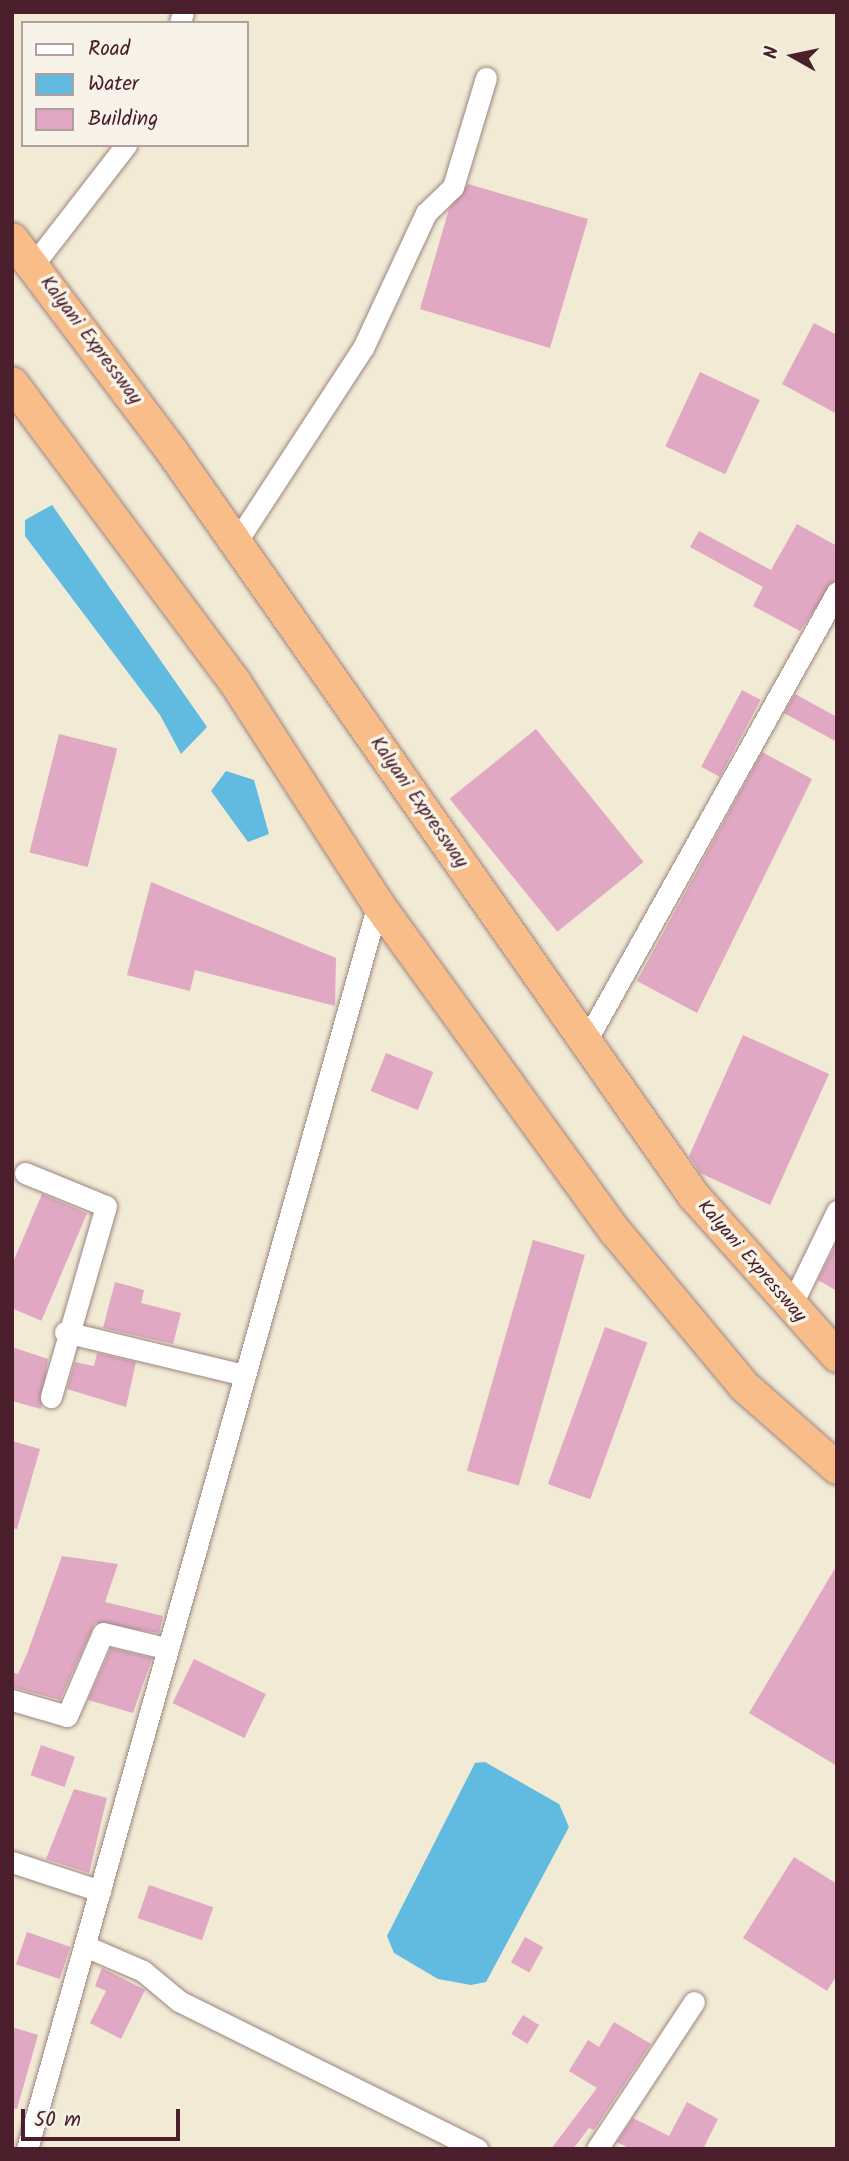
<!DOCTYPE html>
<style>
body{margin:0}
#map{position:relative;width:849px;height:2161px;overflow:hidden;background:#f1ead4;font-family:Kalam,sans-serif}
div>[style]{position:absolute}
.water>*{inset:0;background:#61badf}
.building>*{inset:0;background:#e1a8c3;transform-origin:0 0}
.roads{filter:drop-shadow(0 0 2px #9e8480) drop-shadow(0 0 2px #9e8480)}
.minor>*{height:21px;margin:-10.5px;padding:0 10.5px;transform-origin:10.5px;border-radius:10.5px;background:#fff}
.highway>*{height:32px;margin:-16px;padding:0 16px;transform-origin:16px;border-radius:16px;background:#f8bd89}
span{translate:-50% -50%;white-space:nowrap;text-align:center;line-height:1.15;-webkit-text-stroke:7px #f7f3e8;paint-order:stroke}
.street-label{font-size:19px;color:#4a1f2b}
.frame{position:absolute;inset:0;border:14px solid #4a1f2b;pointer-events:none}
.legend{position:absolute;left:21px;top:21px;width:228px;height:126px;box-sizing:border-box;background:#f7f3e8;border:2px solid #b29e9c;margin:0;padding:9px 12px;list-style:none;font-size:21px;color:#4a1f2b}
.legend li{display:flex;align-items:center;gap:14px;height:35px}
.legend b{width:35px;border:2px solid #b29e9c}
.north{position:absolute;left:758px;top:21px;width:70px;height:70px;-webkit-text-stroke:5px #f7f3e8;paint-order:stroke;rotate:279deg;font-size:19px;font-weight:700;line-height:28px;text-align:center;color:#4a1f2b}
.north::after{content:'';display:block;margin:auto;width:24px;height:32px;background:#4a1f2b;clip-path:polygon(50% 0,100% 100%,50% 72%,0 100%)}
.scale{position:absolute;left:21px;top:2109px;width:159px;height:32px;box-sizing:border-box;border:4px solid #4a1f2b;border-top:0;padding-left:9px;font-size:21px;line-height:24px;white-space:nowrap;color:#4a1f2b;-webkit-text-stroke:5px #f7f3e8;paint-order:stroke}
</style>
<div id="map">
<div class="water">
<div style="clip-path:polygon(52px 505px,207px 727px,181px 754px,160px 715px,25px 536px,25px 520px)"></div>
<div style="clip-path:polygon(226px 771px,254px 780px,269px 834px,248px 842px,211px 791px)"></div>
<div style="clip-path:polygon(485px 1762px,559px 1804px,569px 1827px,486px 1982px,471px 1985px,438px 1979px,394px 1953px,387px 1936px,475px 1763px)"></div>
</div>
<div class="building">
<div style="clip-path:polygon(468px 184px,588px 219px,550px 348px,420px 309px,449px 209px)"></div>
<div style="clip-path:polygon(814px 323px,837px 335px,837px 414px,782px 384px)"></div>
<div style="left:700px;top:372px;width:66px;height:82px;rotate:25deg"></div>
<div style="clip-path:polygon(797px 524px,837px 546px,837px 578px,800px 631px,753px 606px,763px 587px,690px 547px,699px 531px,771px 570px)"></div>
<div style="left:742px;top:690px;width:21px;height:87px;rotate:28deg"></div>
<div style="clip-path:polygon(795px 694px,837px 717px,837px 742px,784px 713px)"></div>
<div style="left:536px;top:729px;width:171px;height:111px;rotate:51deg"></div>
<div style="left:59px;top:734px;width:60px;height:122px;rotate:14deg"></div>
<div style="clip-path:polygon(762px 752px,812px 779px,697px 1013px,637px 981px)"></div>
<div style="clip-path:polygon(151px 882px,336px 958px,335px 1006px,195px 970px,190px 991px,127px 975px)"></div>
<div style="clip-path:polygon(743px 1035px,829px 1074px,770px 1205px,700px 1173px,689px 1156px)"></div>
<div style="left:386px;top:1053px;width:51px;height:41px;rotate:22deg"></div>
<div style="left:42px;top:1194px;width:49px;height:117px;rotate:23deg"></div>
<div style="left:533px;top:1240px;width:54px;height:240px;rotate:16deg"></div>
<div style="clip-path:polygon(837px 1242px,837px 1291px,818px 1280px)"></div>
<div style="clip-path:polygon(115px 1282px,144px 1290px,141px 1303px,181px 1313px,173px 1344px,103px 1328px)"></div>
<div style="left:605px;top:1327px;width:45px;height:167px;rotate:20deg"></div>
<div style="clip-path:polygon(12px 1347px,48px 1359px,41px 1409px,12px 1401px)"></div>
<div style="clip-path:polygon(97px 1353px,136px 1362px,126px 1407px,67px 1389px,75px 1362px,94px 1366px)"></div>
<div style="clip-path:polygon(12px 1441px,40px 1449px,17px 1529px,12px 1528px)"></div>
<div style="clip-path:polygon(62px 1556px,118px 1564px,105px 1602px,163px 1616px,159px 1633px,95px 1623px,60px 1700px,12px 1687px,12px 1672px,18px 1674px,27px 1654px)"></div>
<div style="clip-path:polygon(837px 1565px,837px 1766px,749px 1713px)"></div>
<div style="clip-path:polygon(111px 1648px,152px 1658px,133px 1713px,88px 1700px)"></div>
<div style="left:194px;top:1659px;width:80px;height:49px;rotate:26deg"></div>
<div style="left:41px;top:1745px;width:36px;height:32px;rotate:19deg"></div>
<div style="clip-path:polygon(74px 1789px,107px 1798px,89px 1873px,46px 1859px)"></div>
<div style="clip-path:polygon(794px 1857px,837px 1884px,837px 1975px,827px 1991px,743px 1938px)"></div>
<div style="left:149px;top:1885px;width:68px;height:35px;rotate:19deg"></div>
<div style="left:27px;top:1932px;width:46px;height:34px;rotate:19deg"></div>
<div style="left:525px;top:1937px;width:21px;height:29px;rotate:29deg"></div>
<div style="clip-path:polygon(102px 1968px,145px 1990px,121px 2039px,90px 2023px,106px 1991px,95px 1986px)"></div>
<div style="left:523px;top:2015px;width:19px;height:22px;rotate:32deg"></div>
<div style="clip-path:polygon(614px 2022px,651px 2044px,594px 2130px,589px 2128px,573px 2149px,551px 2149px,597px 2088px,569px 2071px,588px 2040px,599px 2047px)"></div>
<div style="clip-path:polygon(12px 2027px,38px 2035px,17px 2109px,12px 2108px)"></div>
<div style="clip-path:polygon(687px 2102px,718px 2119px,703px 2149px,630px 2149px,617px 2142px,633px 2118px,669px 2136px)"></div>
</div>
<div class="roads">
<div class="minor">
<div style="left:180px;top:23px;width:11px;rotate:-75deg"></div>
<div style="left:33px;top:265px;width:152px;rotate:-52.2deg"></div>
<div style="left:235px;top:544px;width:234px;rotate:-56.9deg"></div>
<div style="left:363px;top:348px;width:149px;rotate:-65deg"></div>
<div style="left:426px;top:213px;width:37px;rotate:-44deg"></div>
<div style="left:453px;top:187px;width:114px;rotate:-73.2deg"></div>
<div style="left:586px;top:1041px;width:514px;rotate:-60.79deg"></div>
<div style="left:25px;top:1173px;width:87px;rotate:22.2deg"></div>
<div style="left:106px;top:1206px;width:199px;rotate:106.1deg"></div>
<div style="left:790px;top:1308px;width:108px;rotate:-64.1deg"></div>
<div style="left:65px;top:1332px;width:184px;rotate:13.5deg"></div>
<div style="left:12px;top:1700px;width:57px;rotate:16.2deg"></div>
<div style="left:67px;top:1716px;width:90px;rotate:-66.6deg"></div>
<div style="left:103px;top:1633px;width:64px;rotate:13.6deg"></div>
<div style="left:12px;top:1862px;width:93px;rotate:18.2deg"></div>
<div style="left:85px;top:1946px;width:63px;rotate:23.3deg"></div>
<div style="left:143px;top:1971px;width:47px;rotate:39.8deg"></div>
<div style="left:179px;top:2001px;width:333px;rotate:26.4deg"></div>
<div style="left:27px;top:2149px;width:1294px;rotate:-74.26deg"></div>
<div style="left:597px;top:2149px;width:176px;rotate:-56.6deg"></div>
</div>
<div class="highway">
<div style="left:12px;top:239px;width:264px;rotate:53deg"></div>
<div style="left:171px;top:450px;width:911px;rotate:54.97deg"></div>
<div style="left:694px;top:1196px;width:215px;rotate:48.2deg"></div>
<div style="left:12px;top:383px;width:373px;rotate:53.3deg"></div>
<div style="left:235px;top:682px;width:264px;rotate:57.2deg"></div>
<div style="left:378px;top:904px;width:404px;rotate:54.1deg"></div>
<div style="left:615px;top:1231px;width:202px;rotate:50.2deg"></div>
<div style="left:744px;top:1386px;width:124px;rotate:41.4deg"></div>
</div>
</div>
<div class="street-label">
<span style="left:90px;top:341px;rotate:53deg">Kalyani Expressway</span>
<span style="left:418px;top:803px;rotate:55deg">Kalyani Expressway</span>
<span style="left:751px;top:1262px;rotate:49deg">Kalyani Expressway</span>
</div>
<div class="frame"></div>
<ul class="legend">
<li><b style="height:9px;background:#fff"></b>Road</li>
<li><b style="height:19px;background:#61badf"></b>Water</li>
<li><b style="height:19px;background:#e1a8c3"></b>Building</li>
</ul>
<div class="north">N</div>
<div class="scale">50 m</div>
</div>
